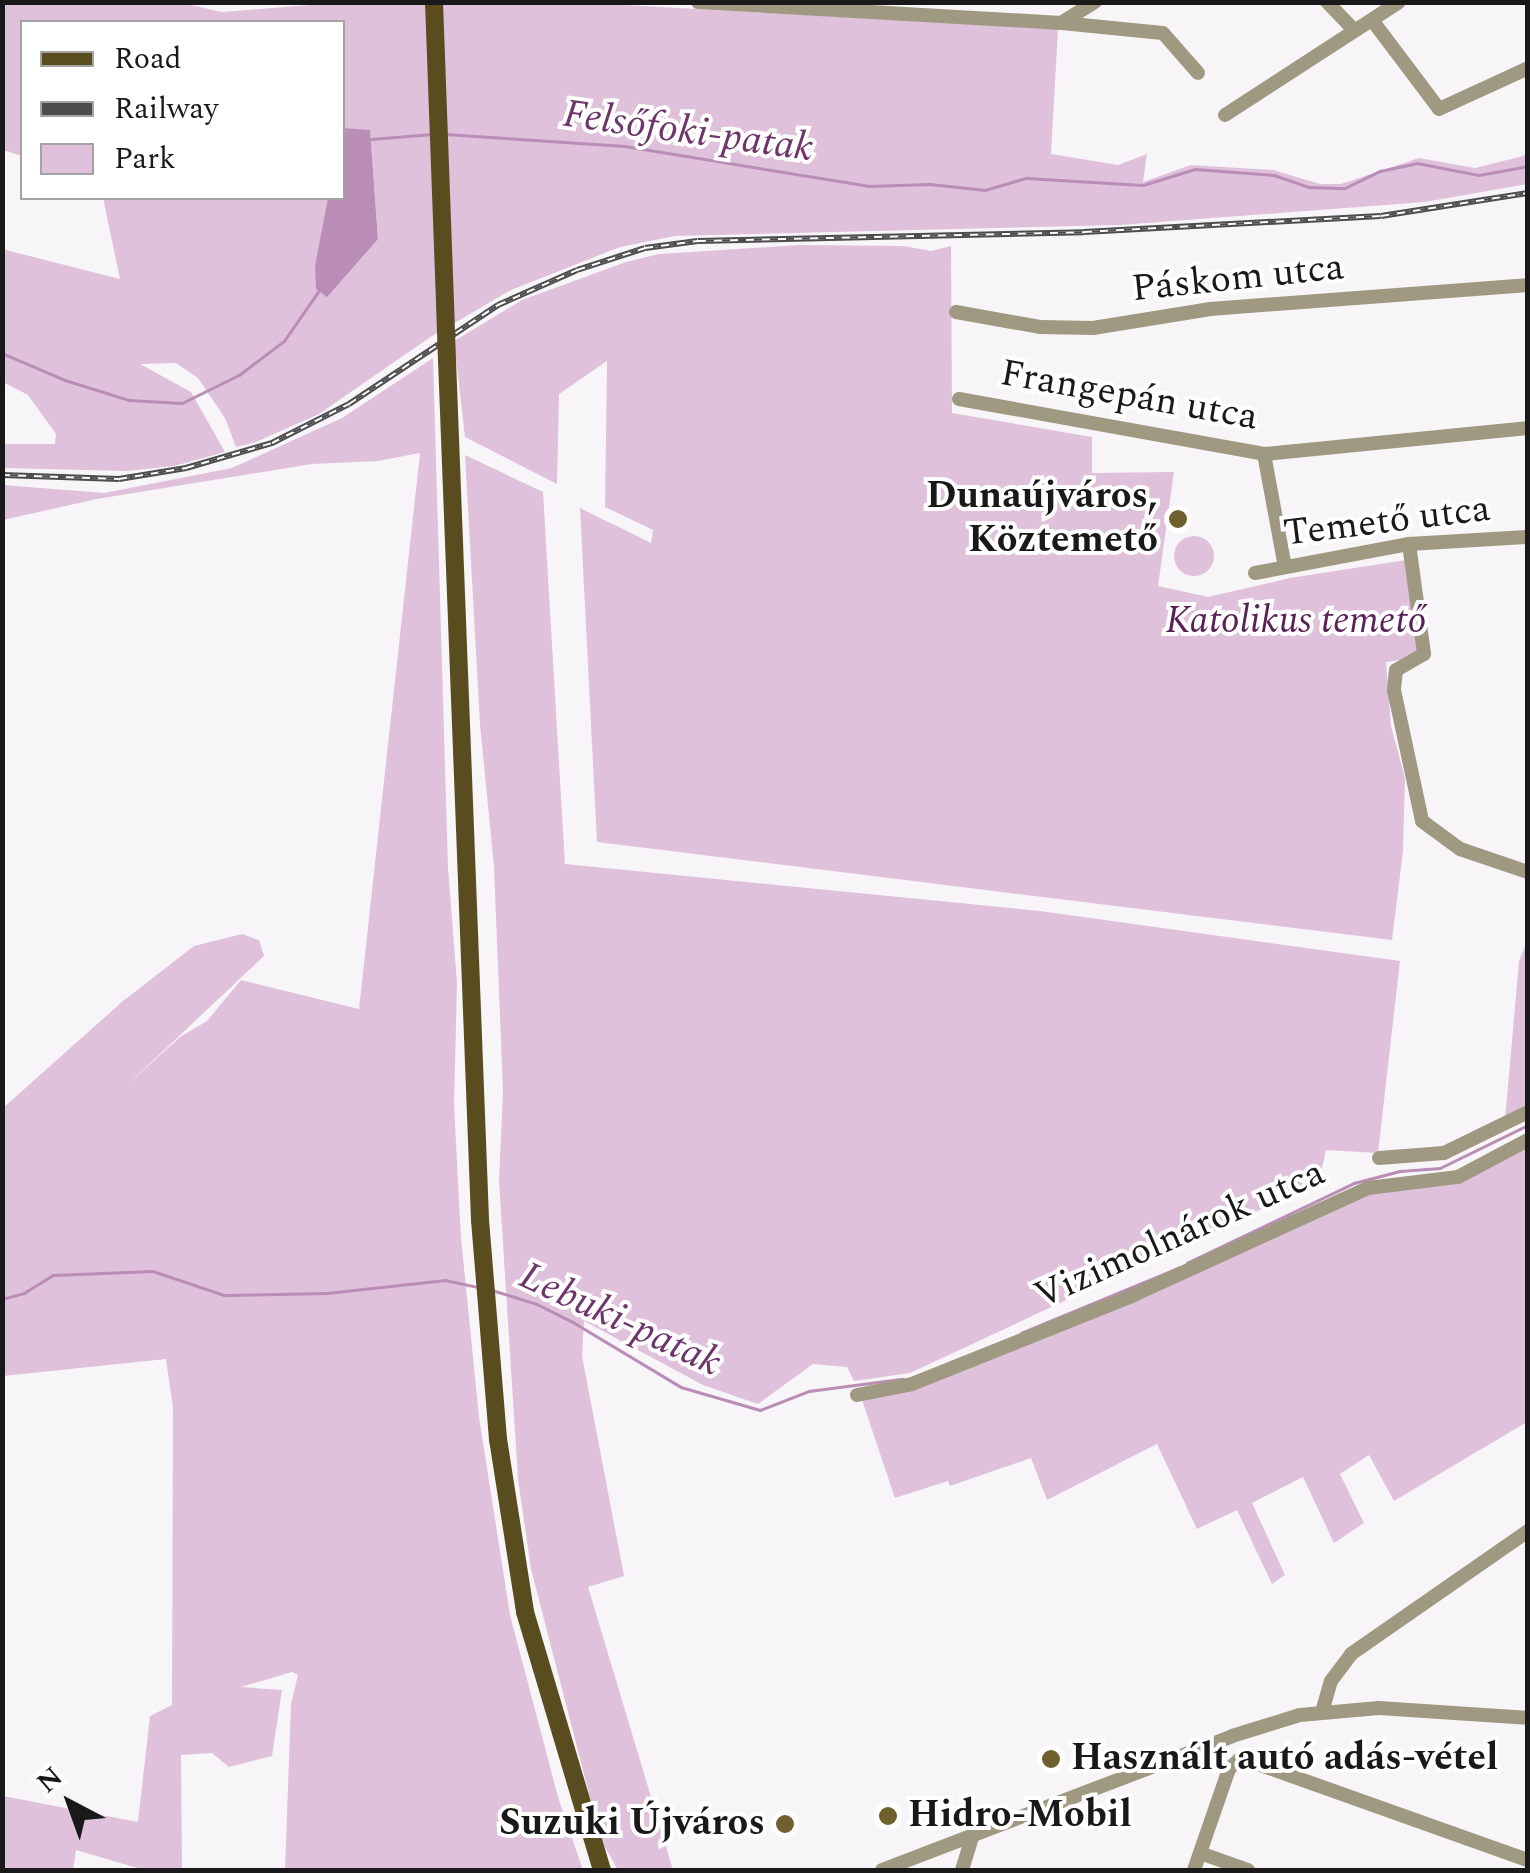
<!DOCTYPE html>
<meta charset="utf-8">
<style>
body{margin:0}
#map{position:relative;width:1530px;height:1873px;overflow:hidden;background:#f8f5f8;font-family:Spectral,serif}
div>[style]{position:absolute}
.green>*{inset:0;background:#dfc1dc}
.round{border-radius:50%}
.water>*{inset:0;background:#ba8db6}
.stream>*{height:2.5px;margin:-1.25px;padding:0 1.25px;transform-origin:1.25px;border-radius:1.25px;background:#ba8db6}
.minor>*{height:14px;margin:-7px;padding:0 7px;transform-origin:7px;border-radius:7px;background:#9f9981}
.major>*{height:18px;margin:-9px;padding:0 9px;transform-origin:9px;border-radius:9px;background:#594d1f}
.rail>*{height:6px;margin-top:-3px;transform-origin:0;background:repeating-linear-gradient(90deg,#fff 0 8px,#4d4c4d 0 16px);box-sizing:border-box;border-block:2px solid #4d4c4d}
.major-bridge>*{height:18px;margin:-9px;padding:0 9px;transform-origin:9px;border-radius:9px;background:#594d1f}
.dots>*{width:28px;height:28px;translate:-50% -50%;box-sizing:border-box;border:5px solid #fff;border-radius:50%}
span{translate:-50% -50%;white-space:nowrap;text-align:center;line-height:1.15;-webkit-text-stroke:8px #fff;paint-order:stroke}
.street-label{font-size:38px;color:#1a191a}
.poi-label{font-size:38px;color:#1a191a;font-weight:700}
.right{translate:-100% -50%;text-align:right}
.left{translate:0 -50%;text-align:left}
.park-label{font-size:38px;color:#592256;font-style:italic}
.water-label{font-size:40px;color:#6d356a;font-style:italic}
.frame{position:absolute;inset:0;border:5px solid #1a191a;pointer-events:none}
.legend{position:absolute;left:20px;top:20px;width:325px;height:180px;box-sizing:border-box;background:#fff;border:2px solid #a3a3a3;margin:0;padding:12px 18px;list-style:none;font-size:30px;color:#1a191a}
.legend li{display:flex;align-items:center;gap:20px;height:50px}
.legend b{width:50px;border:2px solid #a3a3a3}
.north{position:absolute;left:20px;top:1753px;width:100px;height:100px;-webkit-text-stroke:8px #fff;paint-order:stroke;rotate:319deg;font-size:28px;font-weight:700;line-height:40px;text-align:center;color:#1a191a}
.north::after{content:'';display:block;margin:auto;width:35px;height:45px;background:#1a191a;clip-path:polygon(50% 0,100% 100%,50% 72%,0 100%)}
</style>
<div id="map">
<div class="green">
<div style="clip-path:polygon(177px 2px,222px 12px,348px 2px,570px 2px,1058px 29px,1051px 154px,1118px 165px,1147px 154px,1143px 182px,1191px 165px,1273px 170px,1320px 184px,1341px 184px,1419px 158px,1475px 168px,1527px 155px,1527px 184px,1425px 202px,1120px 225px,675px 236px,620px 247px,511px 290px,429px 338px,319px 414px,256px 442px,236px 447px,225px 418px,198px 378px,176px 363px,140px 364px,191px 392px,225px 452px,174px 466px,126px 471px,3px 468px,3px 444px,55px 444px,56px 434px,28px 395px,3px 382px,2px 249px,120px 279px,103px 198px,328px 198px,320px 260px,378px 239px,370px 131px,343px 128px,342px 22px,22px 22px,22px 156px,3px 150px,3px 3px)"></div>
<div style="clip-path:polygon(800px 245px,904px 246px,931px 251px,951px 246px,952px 413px,1092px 437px,1092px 473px,1174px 472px,1158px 586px,1208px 597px,1290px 578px,1406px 560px,1420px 644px,1414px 658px,1386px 662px,1391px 726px,1405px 778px,1403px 851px,1392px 940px,597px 842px,580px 508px,651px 543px,653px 530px,605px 507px,607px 361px,559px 394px,557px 484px,465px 437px,454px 341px,522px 300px,626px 262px,659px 254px)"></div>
<div style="clip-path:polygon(433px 358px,448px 868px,457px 983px,454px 1105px,461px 1238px,479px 1417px,510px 1615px,558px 1797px,583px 1870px,285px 1870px,291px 1704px,298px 1675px,292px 1672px,241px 1687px,282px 1690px,272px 1756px,229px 1767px,212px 1753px,181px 1755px,182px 1870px,144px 1870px,76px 1850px,73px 1870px,3px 1870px,3px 1796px,138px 1822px,150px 1716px,172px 1705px,173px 1408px,166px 1359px,3px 1376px,3px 1108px,123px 1001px,194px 946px,242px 934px,259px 940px,264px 956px,124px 1088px,180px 1037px,207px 1021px,241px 980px,359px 1009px,420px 453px,378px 461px,312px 464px,97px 499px,3px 520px,3px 485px,104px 493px,232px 468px,342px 418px)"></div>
<div style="clip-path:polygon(465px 455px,543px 492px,565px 864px,1040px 911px,1400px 961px,1378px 1153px,1326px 1150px,1320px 1177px,1311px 1186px,910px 1373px,854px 1381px,847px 1367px,813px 1364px,758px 1404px,703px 1385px,584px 1321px,582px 1356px,624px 1576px,588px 1587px,673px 1870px,618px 1870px,601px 1840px,531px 1569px,518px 1479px,499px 1181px,503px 1091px,494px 867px,480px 724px)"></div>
<div class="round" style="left:1174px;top:536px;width:40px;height:40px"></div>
<div style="clip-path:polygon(1525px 946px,1527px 1108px,1505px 1120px,1519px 961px)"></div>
<div style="clip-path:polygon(1527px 1143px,1527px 1422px,1394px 1501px,1369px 1455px,1340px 1474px,1364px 1523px,1334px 1543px,1303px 1477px,1252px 1503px,1285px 1575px,1272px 1584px,1237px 1510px,1197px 1529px,1157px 1444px,1047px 1500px,1031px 1458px,950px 1486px,948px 1481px,895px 1498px,862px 1400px,1356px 1196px,1443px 1184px)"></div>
</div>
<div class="water">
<div style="clip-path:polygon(343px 128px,370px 130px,378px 239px,327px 297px,316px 289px,315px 266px,328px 198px,342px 198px)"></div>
</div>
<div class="stream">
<div style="left:445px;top:134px;width:180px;rotate:3.8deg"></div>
<div style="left:625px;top:146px;width:246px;rotate:9.3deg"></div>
<div style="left:868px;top:186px;width:62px;rotate:-1.8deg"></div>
<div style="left:930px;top:184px;width:55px;rotate:6.2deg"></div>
<div style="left:985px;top:190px;width:43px;rotate:-16.3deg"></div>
<div style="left:1026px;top:178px;width:117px;rotate:3.4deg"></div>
<div style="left:1143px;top:185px;width:54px;rotate:-17.1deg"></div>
<div style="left:1195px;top:169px;width:79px;rotate:4.3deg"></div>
<div style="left:1274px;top:175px;width:37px;rotate:19deg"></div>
<div style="left:1309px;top:187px;width:36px;rotate:2deg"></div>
<div style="left:1345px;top:188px;width:39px;rotate:-26deg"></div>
<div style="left:1380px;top:171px;width:38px;rotate:-12deg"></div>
<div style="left:1417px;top:163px;width:63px;rotate:11deg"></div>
<div style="left:1479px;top:175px;width:50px;rotate:-10.4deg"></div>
<div style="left:371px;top:139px;width:61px;rotate:-4.7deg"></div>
<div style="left:2px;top:353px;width:69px;rotate:23.2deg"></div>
<div style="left:65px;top:380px;width:67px;rotate:17.4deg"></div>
<div style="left:129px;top:400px;width:53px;rotate:3.2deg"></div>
<div style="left:182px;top:403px;width:64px;rotate:-26.2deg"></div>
<div style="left:239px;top:375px;width:56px;rotate:-37.1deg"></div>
<div style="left:284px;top:341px;width:60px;rotate:-55.2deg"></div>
<div style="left:1187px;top:1263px;width:185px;rotate:-25.6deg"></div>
<div style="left:1354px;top:1183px;width:48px;rotate:-14.6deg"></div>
<div style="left:1400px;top:1171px;width:40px;rotate:-4.3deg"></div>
<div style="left:1440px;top:1168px;width:98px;rotate:-26deg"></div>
<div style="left:492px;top:1290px;width:47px;rotate:17.3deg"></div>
<div style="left:537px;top:1304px;width:40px;rotate:26.6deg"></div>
<div style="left:573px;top:1322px;width:126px;rotate:31deg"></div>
<div style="left:681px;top:1387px;width:82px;rotate:16.2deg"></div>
<div style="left:760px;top:1410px;width:53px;rotate:-21.2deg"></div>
<div style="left:809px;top:1391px;width:94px;rotate:-7.4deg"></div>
<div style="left:2px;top:1299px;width:23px;rotate:-15deg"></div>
<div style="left:24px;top:1293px;width:34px;rotate:-32deg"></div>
<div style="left:53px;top:1275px;width:100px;rotate:-2.3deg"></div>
<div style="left:153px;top:1271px;width:75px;rotate:18.7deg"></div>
<div style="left:224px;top:1295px;width:103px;rotate:-1.1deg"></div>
<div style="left:327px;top:1293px;width:119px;rotate:-6.3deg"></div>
<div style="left:445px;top:1280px;width:35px;rotate:12deg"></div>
<div style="left:1021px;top:1333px;width:172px;rotate:-22.5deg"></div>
</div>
<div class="minor">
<div style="left:698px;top:2px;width:364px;rotate:3.3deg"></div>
<div style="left:1061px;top:23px;width:40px;rotate:-32deg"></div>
<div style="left:1327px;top:2px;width:39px;rotate:46deg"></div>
<div style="left:1372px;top:20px;width:111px;rotate:53deg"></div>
<div style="left:1439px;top:109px;width:98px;rotate:-24.7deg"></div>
<div style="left:1062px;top:23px;width:101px;rotate:5.7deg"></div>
<div style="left:1163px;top:33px;width:53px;rotate:48.8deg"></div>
<div style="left:1225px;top:115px;width:207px;rotate:-33deg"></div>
<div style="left:956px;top:312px;width:85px;rotate:10.1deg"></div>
<div style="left:1040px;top:327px;width:53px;rotate:1.1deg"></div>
<div style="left:1093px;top:328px;width:119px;rotate:-9.2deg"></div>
<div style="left:1210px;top:309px;width:319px;rotate:-4.3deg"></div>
<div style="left:959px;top:399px;width:310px;rotate:10.2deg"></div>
<div style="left:1264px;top:454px;width:265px;rotate:-5.6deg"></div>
<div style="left:1264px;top:454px;width:115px;rotate:79.5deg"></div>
<div style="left:1409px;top:544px;width:111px;rotate:82.2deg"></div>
<div style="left:1424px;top:654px;width:32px;rotate:150deg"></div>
<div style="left:1396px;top:670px;width:20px;rotate:96deg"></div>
<div style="left:1394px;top:690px;width:134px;rotate:77.9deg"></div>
<div style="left:1422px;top:821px;width:47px;rotate:36.4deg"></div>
<div style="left:1460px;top:849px;width:72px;rotate:18.7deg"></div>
<div style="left:1255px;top:573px;width:157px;rotate:-10.7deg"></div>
<div style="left:1409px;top:544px;width:119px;rotate:-3.4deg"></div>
<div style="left:1379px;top:1158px;width:65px;rotate:-4.4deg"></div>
<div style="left:1444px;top:1153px;width:93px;rotate:-26deg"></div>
<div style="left:857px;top:1395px;width:56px;rotate:-11.3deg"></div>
<div style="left:912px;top:1384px;width:239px;rotate:-21.8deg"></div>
<div style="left:1134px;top:1295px;width:257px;rotate:-24.6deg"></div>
<div style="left:1368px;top:1188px;width:91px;rotate:-7deg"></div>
<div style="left:1458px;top:1177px;width:79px;rotate:-27.9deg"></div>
<div style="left:1322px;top:1712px;width:32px;rotate:-74deg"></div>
<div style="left:1331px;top:1681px;width:34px;rotate:-53deg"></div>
<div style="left:1351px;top:1654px;width:216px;rotate:-34.8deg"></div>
<div style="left:1200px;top:1853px;width:51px;rotate:19.5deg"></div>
<div style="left:882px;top:1870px;width:375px;rotate:-20.9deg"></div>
<div style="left:1232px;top:1736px;width:71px;rotate:-17.2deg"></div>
<div style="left:1300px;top:1715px;width:79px;rotate:-5.1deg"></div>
<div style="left:1379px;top:1708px;width:149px;rotate:3.8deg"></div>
<div style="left:962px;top:1870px;width:34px;rotate:-73deg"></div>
<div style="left:1194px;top:1870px;width:107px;rotate:-70.9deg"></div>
<div style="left:1229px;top:1769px;width:16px;rotate:-43deg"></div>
<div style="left:1241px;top:1758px;width:305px;rotate:19.6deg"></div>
</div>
<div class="major">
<div style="left:434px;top:2px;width:301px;rotate:87.9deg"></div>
<div style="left:447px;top:360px;width:861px;rotate:87.8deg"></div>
<div style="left:480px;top:1220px;width:220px;rotate:85.3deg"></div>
<div style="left:498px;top:1439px;width:175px;rotate:81.1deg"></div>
<div style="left:525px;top:1612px;width:269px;rotate:73.4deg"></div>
</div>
<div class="rail">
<div style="left:2px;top:475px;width:117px;rotate:2deg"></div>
<div style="left:119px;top:479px;width:68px;rotate:-9.3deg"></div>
<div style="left:186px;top:468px;width:90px;rotate:-16.2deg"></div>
<div style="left:272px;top:443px;width:86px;rotate:-26.9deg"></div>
<div style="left:349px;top:404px;width:179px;rotate:-33.6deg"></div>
<div style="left:498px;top:305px;width:86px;rotate:-23.9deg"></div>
<div style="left:577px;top:270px;width:71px;rotate:-17.9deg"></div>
<div style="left:645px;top:248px;width:53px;rotate:-7.5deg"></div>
<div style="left:698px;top:241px;width:386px;rotate:-1.3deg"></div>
<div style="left:1084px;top:232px;width:297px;rotate:-3.1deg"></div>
<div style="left:1381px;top:216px;width:149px;rotate:-8.9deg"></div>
</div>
<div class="major-bridge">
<div style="left:445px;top:303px;width:57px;rotate:88deg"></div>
</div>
<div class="dots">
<div style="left:1178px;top:519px;background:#6e612e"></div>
<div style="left:1051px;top:1759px;background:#6e612e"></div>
<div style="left:888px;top:1816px;background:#6e612e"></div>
<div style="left:785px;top:1824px;background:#6e612e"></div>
</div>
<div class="street-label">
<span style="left:1238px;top:279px;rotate:-6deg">Páskom utca</span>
<span style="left:1129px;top:396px;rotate:10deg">Frangepán utca</span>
<span style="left:1387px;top:522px;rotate:-7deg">Temető utca</span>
<span style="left:1180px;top:1235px;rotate:-24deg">Vizimolnárok utca</span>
</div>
<div class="poi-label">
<span class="right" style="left:1158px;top:519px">Dunaújváros,<br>Köztemető</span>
<span class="left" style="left:1071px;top:1759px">Használt autó adás-vétel</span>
<span class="left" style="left:908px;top:1816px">Hidro-Mobil</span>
<span class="right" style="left:765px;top:1824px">Suzuki Újváros</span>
</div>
<div class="park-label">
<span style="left:1296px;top:622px">Katolikus temető</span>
</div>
<div class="water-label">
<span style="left:688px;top:132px;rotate:8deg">Felsőfoki-patak</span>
<span style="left:620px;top:1320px;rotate:25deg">Lebuki-patak</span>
</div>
<div class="frame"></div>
<ul class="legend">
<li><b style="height:12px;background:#594d1f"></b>Road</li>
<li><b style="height:12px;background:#4d4c4d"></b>Railway</li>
<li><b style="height:28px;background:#dfc1dc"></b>Park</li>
</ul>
<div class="north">N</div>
</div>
